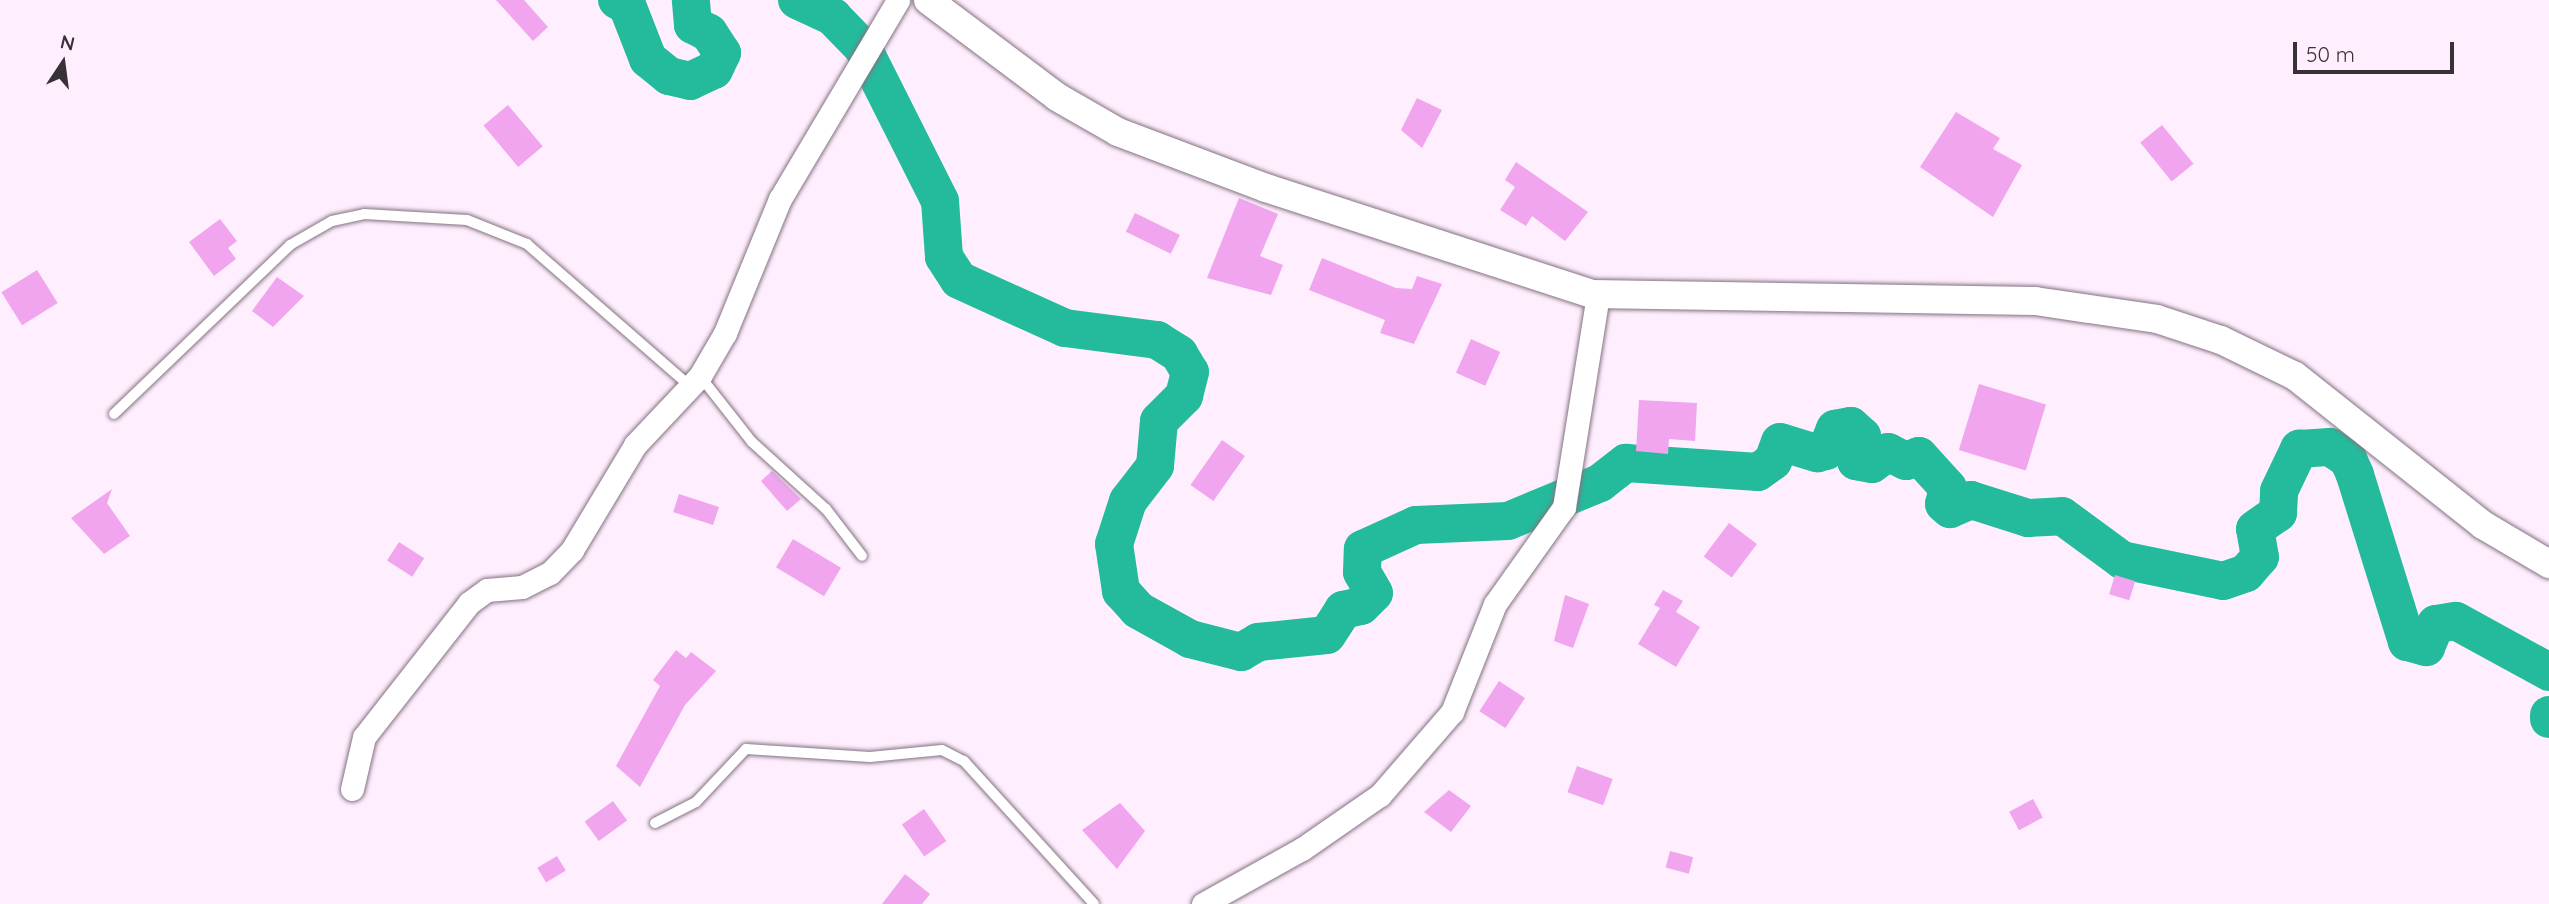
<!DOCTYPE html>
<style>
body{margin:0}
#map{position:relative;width:2549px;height:904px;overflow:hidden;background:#ffeffe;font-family:Quicksand,sans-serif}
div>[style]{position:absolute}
.river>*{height:38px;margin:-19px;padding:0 19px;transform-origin:19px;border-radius:19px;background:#24bb9c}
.building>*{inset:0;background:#f0a5ee;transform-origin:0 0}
.roads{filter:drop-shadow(0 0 2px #837282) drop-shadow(0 0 2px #837282)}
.service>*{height:10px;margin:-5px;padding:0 5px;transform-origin:5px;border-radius:5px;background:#fff}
.minor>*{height:23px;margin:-11.5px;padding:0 11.5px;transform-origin:11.5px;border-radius:11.5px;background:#fff}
.tertiary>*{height:28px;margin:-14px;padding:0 14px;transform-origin:14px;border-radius:14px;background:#fff}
span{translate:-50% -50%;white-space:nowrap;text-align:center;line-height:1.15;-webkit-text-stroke:5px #ffeffe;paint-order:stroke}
.north{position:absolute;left:28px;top:28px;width:70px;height:70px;-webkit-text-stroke:5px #ffeffe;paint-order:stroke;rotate:13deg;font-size:19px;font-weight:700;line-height:28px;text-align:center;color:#383138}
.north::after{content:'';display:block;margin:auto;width:24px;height:32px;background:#383138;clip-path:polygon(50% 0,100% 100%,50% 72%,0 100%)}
.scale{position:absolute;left:2293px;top:42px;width:161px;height:32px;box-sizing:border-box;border:4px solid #383138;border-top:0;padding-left:9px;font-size:21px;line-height:24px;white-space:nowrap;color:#383138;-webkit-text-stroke:5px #ffeffe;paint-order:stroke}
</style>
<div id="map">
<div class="river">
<div style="left:617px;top:0;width:11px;rotate:27deg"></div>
<div style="left:627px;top:5px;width:58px;rotate:68.7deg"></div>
<div style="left:648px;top:59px;width:27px;rotate:39deg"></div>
<div style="left:669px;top:76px;width:22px;rotate:13deg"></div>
<div style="left:690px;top:81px;width:26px;rotate:-25deg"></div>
<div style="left:714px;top:70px;width:19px;rotate:-65deg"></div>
<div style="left:722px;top:53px;width:24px;rotate:-123deg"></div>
<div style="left:709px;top:33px;width:18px;rotate:-153deg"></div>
<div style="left:693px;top:25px;width:25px;rotate:-95deg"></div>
<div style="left:797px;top:0;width:40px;rotate:25deg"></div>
<div style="left:833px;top:17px;width:43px;rotate:45.9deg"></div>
<div style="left:863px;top:48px;width:171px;rotate:63.3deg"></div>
<div style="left:940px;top:201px;width:56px;rotate:85.9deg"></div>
<div style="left:944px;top:257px;width:27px;rotate:57deg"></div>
<div style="left:959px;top:280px;width:116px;rotate:24.4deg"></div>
<div style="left:1065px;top:328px;width:93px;rotate:7.4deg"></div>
<div style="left:1157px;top:340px;width:26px;rotate:32deg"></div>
<div style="left:1179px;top:354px;width:21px;rotate:59deg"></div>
<div style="left:1190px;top:372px;width:25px;rotate:104deg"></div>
<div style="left:1184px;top:396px;width:35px;rotate:135deg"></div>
<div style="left:1159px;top:421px;width:45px;rotate:95.1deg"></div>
<div style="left:1155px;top:466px;width:44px;rotate:127.6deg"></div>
<div style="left:1128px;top:501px;width:45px;rotate:108deg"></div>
<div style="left:1114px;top:544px;width:48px;rotate:81.5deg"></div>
<div style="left:1121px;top:591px;width:25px;rotate:48deg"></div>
<div style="left:1138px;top:610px;width:60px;rotate:29.1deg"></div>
<div style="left:1190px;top:639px;width:53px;rotate:14.3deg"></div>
<div style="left:1241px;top:652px;width:20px;rotate:-30deg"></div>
<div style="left:1258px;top:642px;width:69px;rotate:-5.8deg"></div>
<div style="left:1327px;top:635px;width:30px;rotate:-57deg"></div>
<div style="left:1343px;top:610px;width:18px;rotate:-13deg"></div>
<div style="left:1361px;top:606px;width:18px;rotate:-45deg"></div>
<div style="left:1374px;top:593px;width:24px;rotate:-120deg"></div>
<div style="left:1362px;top:572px;width:23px;rotate:-88deg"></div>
<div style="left:1363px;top:549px;width:58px;rotate:-24.4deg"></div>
<div style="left:1416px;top:525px;width:92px;rotate:-2.5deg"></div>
<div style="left:1508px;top:521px;width:100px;rotate:-22.4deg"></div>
<div style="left:1600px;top:483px;width:33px;rotate:-38deg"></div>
<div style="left:1626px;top:463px;width:132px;rotate:3.9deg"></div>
<div style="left:1758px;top:472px;width:19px;rotate:-36deg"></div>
<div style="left:1773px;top:461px;width:20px;rotate:-70deg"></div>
<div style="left:1780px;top:442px;width:39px;rotate:17deg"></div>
<div style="left:1817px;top:453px;width:9px;rotate:-13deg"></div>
<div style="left:1826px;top:451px;width:24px;rotate:-68deg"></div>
<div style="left:1835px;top:429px;width:16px;rotate:-11deg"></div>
<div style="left:1851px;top:426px;width:15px;rotate:42deg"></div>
<div style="left:1862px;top:436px;width:26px;rotate:103deg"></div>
<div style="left:1856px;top:461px;width:16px;rotate:11deg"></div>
<div style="left:1872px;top:464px;width:20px;rotate:-37deg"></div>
<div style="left:1888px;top:452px;width:20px;rotate:27deg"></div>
<div style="left:1906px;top:461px;width:14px;rotate:-21deg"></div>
<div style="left:1919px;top:456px;width:43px;rotate:47.8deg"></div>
<div style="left:1948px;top:488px;width:16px;rotate:104deg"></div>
<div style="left:1944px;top:504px;width:8px;rotate:40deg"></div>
<div style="left:1950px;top:509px;width:23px;rotate:-23deg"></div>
<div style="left:1971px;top:500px;width:60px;rotate:17.5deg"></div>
<div style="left:2028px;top:518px;width:34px;rotate:-3deg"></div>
<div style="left:2062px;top:516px;width:74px;rotate:36.3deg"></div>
<div style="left:2122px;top:560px;width:103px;rotate:11.7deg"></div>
<div style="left:2223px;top:581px;width:24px;rotate:-19deg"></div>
<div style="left:2246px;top:573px;width:21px;rotate:-49deg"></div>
<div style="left:2260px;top:557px;width:28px;rotate:-100deg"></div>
<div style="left:2255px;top:529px;width:28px;rotate:-35deg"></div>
<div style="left:2278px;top:513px;width:22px;rotate:-87deg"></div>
<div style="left:2279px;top:491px;width:47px;rotate:-64.5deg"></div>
<div style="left:2299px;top:449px;width:31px;rotate:-4deg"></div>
<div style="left:2330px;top:447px;width:22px;rotate:34deg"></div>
<div style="left:2348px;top:459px;width:17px;rotate:66deg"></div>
<div style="left:2355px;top:475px;width:175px;rotate:72.7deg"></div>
<div style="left:2407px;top:642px;width:20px;rotate:15deg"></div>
<div style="left:2426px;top:647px;width:25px;rotate:-67deg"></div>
<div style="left:2436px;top:624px;width:20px;rotate:-9deg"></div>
<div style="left:2456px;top:621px;width:106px;rotate:28.7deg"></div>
<div style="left:2549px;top:715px;width:4px;rotate:90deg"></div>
</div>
<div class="building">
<div style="clip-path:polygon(496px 0,524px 0,548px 27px,533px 41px)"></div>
<div style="clip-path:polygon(1417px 98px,1442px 110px,1422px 148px,1401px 130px)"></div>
<div style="left:508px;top:105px;width:54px;height:32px;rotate:50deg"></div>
<div style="clip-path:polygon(1956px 112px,2000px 138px,1993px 149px,2022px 165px,1993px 217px,1920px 167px)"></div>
<div style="left:2162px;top:125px;width:50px;height:28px;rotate:51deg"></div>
<div style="clip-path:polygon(1516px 162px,1588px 212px,1565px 241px,1532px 216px,1526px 226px,1500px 210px,1515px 187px,1505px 180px)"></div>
<div style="clip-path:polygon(1239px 198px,1278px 214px,1260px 256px,1283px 265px,1271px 295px,1207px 278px)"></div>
<div style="left:1135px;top:213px;width:50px;height:21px;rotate:26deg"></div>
<div style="clip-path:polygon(220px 219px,237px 241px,228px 248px,236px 259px,214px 276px,189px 242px)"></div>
<div style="clip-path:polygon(1322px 258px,1396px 288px,1412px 289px,1417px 276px,1442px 284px,1414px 344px,1380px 333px,1385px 320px,1309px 290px)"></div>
<div style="left:37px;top:270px;width:39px;height:42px;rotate:58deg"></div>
<div style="clip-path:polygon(277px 277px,304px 296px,273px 327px,252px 311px)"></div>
<div style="left:1471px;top:339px;width:32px;height:37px;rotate:24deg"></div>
<div style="left:1979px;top:384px;width:70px;height:69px;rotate:17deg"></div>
<div style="clip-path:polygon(1639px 400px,1697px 403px,1695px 441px,1669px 439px,1668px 454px,1636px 451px)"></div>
<div style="left:1222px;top:440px;width:28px;height:55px;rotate:35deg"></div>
<div style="clip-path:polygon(772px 471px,801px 499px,787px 511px,761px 481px)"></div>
<div style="clip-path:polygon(112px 489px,107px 503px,130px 536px,104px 554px,71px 518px)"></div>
<div style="left:679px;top:494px;width:42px;height:19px;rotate:18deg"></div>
<div style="left:1729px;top:523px;width:35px;height:42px;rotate:37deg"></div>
<div style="left:793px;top:539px;width:56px;height:33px;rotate:31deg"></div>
<div style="left:399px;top:542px;width:30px;height:22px;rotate:33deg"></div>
<div style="left:2115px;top:575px;width:21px;height:20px;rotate:17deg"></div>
<div style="clip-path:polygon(1663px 590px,1683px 601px,1676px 612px,1700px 627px,1676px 667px,1638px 644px,1660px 608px,1654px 605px)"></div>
<div style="clip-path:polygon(1565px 595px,1589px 604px,1573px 648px,1554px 641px)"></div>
<div style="clip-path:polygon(676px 650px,686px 658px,691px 652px,716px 671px,685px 705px,640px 787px,616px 766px,660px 686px,653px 680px)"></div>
<div style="left:1499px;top:681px;width:31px;height:36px;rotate:33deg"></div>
<div style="left:1577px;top:766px;width:38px;height:28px;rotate:20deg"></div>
<div style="clip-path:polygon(1449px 790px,1471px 806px,1451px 832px,1424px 812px)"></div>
<div style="left:2033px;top:799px;width:21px;height:27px;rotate:62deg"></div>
<div style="left:613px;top:801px;width:24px;height:35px;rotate:54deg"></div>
<div style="clip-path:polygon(1120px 803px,1145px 831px,1117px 869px,1082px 830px)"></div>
<div style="left:924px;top:809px;width:39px;height:27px;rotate:55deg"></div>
<div style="left:1670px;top:851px;width:24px;height:17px;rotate:15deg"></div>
<div style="left:557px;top:856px;width:17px;height:23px;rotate:59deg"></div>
<div style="clip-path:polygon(905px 874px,930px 894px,922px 904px,882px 904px)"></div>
</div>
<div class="roads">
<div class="service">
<div style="left:700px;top:376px;width:84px;rotate:51.8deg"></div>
<div style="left:752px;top:442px;width:100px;rotate:42.2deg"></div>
<div style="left:826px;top:509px;width:59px;rotate:52.5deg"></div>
<div style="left:114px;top:414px;width:244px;rotate:-43.8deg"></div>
<div style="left:290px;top:245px;width:48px;rotate:-29.7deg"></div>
<div style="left:332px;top:221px;width:33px;rotate:-12deg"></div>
<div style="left:364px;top:214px;width:103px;rotate:3.3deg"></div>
<div style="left:467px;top:220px;width:65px;rotate:21.8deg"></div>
<div style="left:527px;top:244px;width:218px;rotate:41.1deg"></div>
<div style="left:655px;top:823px;width:46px;rotate:-27.1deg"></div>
<div style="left:696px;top:802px;width:73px;rotate:-46.7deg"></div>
<div style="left:746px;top:749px;width:124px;rotate:3.7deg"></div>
<div style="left:870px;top:757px;width:72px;rotate:-5.6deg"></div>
<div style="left:942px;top:750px;width:25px;rotate:27deg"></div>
<div style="left:964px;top:761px;width:193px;rotate:47.7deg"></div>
</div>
<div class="minor">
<div style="left:352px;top:789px;width:53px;rotate:-77deg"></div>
<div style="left:364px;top:737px;width:170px;rotate:-51.9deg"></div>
<div style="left:469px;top:603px;width:22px;rotate:-36deg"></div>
<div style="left:487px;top:590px;width:35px;rotate:-5deg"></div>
<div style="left:522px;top:587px;width:31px;rotate:-27deg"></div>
<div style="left:550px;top:573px;width:32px;rotate:-46deg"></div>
<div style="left:572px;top:550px;width:122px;rotate:-59deg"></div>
<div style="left:635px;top:445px;width:95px;rotate:-46.7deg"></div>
<div style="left:700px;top:376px;width:50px;rotate:-59.8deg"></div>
<div style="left:725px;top:333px;width:145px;rotate:-67.7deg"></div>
<div style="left:780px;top:199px;width:231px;rotate:-59.3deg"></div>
<div style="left:1203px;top:904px;width:113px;rotate:-29.1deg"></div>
<div style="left:1302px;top:849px;width:95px;rotate:-34.7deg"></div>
<div style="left:1380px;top:795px;width:110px;rotate:-49.1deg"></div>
<div style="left:1452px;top:712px;width:116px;rotate:-68.3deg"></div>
<div style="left:1495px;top:604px;width:119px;rotate:-54.6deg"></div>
<div style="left:1564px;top:507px;width:215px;rotate:-80.9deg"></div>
</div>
<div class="tertiary">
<div style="left:928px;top:0;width:161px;rotate:36.9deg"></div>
<div style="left:1057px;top:97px;width:70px;rotate:29.8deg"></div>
<div style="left:1118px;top:132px;width:158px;rotate:20.7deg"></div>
<div style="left:1266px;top:188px;width:343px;rotate:18deg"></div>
<div style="left:1592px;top:294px;width:443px;rotate:0.9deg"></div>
<div style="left:2035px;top:301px;width:123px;rotate:8.4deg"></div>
<div style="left:2157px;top:319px;width:67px;rotate:18.2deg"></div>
<div style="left:2221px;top:340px;width:82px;rotate:25.9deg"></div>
<div style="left:2295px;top:376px;width:240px;rotate:38.4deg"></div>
<div style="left:2483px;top:525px;width:77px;rotate:30.6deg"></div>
</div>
</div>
<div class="north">N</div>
<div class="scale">50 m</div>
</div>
